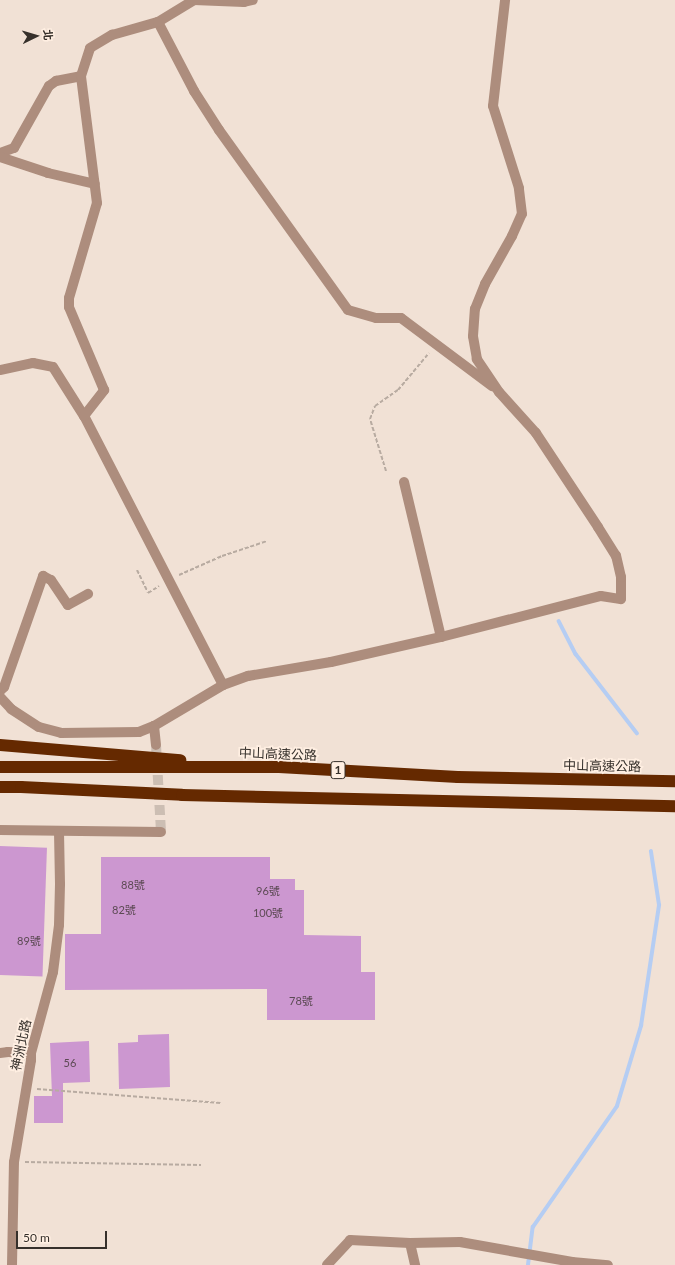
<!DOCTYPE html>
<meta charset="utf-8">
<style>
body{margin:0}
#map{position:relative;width:675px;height:1265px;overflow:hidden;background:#f1e1d5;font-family:Lato,"Noto Sans TC",sans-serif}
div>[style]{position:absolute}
.stream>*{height:3.5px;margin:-1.75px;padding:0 1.75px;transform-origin:1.75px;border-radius:1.75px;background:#b5cdf3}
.building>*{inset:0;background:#cc97d0;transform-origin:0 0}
.minor-tunnel>*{height:10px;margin-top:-5px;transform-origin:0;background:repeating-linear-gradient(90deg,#ccbeb3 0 10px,transparent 0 15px)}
.path>*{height:2px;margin-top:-1px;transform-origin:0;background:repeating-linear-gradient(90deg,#b8aba1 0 4px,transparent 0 6px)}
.minor>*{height:10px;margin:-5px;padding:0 5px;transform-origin:5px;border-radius:5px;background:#ad8d7d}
.highway>*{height:12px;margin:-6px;padding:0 6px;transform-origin:6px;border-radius:6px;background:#652900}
span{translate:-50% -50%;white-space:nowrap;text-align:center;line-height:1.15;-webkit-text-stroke:3.5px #ffefe2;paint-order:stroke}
.number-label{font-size:11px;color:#5c4a54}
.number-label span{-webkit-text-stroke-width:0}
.shield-label span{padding:1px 3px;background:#ffefe2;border:1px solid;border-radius:3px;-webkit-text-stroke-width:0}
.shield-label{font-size:12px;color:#36302b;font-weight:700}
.street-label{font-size:13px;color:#36302b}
.north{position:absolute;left:16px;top:16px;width:40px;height:40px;-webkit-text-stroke:3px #ffefe2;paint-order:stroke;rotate:85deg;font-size:11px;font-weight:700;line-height:16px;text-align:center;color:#36302b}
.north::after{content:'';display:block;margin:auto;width:14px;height:18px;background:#36302b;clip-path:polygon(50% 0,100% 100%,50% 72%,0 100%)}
.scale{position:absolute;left:16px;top:1231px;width:91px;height:18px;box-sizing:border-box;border:2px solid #36302b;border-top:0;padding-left:5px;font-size:12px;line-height:14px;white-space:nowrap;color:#36302b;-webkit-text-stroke:3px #ffefe2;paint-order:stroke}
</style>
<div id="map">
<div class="stream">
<div style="left:559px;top:621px;width:37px;rotate:63deg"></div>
<div style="left:576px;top:654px;width:100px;rotate:52.3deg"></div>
<div style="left:528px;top:1265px;width:38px;rotate:-83deg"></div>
<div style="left:533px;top:1227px;width:147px;rotate:-55.2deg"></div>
<div style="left:617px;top:1106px;width:84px;rotate:-73.3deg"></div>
<div style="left:641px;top:1026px;width:122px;rotate:-81.5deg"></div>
<div style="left:659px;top:905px;width:54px;rotate:-98.6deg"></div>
</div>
<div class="building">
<div style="left:0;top:846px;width:47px;height:129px;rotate:2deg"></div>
<div style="clip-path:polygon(101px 857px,270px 857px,270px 879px,295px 879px,295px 890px,304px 890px,304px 935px,361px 936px,361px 972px,375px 972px,375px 1020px,267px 1020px,267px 989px,65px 990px,65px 934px,101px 934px)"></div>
<div style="clip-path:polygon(169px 1034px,170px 1087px,119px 1089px,118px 1043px,138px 1042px,138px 1035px)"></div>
<div style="clip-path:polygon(89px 1041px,90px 1082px,63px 1083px,63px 1123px,34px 1123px,34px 1096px,52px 1096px,50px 1043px)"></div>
</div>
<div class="minor-tunnel">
<div style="left:156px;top:745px;width:87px;rotate:86.7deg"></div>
</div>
<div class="path">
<div style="left:386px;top:471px;width:54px;rotate:-107.1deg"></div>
<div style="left:370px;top:419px;width:14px;rotate:-69deg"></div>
<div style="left:375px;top:406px;width:28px;rotate:-35deg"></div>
<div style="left:398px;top:390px;width:48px;rotate:-50deg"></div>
<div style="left:137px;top:570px;width:25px;rotate:64deg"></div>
<div style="left:148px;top:593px;width:13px;rotate:-32deg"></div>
<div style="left:179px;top:575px;width:47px;rotate:-23.8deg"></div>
<div style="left:222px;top:556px;width:47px;rotate:-18.4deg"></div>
<div style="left:37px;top:1089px;width:184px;rotate:4.4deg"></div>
<div style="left:25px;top:1162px;width:176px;rotate:1deg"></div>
</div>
<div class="minor">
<div style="left:158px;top:22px;width:78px;rotate:62.4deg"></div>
<div style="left:194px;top:91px;width:46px;rotate:57.3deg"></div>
<div style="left:219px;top:130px;width:221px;rotate:54.4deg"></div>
<div style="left:348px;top:310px;width:29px;rotate:16deg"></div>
<div style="left:376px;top:318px;width:25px"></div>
<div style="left:401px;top:318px;width:114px;rotate:36.8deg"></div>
<div style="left:0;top:153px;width:15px;rotate:-20deg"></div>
<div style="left:14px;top:148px;width:71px;rotate:-60.6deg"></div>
<div style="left:49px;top:86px;width:9px;rotate:-36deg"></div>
<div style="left:56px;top:81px;width:25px;rotate:-11deg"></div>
<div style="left:0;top:157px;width:51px;rotate:18.4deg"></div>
<div style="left:48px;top:173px;width:48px;rotate:13.2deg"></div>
<div style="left:0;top:370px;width:34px;rotate:-12deg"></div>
<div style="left:33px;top:363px;width:20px;rotate:11deg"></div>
<div style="left:53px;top:367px;width:58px;rotate:57.7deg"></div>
<div style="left:404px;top:482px;width:159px;rotate:76.6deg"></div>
<div style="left:223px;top:685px;width:303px;rotate:-117.3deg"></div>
<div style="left:84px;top:416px;width:33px;rotate:-52deg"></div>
<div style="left:104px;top:390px;width:90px;rotate:-112.9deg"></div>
<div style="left:69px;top:307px;width:9px;rotate:-90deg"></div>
<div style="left:69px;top:298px;width:99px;rotate:-73.6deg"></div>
<div style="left:97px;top:203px;width:128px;rotate:-97.2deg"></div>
<div style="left:81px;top:76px;width:29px;rotate:-72deg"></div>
<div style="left:90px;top:48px;width:26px;rotate:-31deg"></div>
<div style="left:112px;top:35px;width:48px;rotate:-15.8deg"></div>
<div style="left:158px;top:22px;width:42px;rotate:-31.4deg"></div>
<div style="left:194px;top:0;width:50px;rotate:2.3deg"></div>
<div style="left:244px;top:2px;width:9px;rotate:-13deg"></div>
<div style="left:0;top:691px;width:6px;rotate:-45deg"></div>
<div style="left:4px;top:687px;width:118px;rotate:-70.6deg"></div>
<div style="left:43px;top:576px;width:9px;rotate:27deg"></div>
<div style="left:51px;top:580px;width:30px;rotate:56deg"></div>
<div style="left:68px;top:605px;width:23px;rotate:-29deg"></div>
<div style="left:0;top:697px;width:16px;rotate:47deg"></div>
<div style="left:11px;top:709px;width:33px;rotate:33deg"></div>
<div style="left:39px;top:727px;width:23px;rotate:15deg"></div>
<div style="left:61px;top:733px;width:78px;rotate:-0.7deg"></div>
<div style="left:139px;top:732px;width:16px;rotate:-22deg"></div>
<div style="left:154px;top:726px;width:80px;rotate:-30.7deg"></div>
<div style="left:223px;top:685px;width:27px;rotate:-20deg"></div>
<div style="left:248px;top:676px;width:84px;rotate:-9.6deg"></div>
<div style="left:331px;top:662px;width:113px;rotate:-12.8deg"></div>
<div style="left:441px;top:637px;width:165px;rotate:-14.4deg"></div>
<div style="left:601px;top:596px;width:20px;rotate:9deg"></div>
<div style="left:621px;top:599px;width:22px;rotate:-90deg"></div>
<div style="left:621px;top:577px;width:22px;rotate:-103deg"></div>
<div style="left:616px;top:556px;width:34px;rotate:-122deg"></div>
<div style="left:598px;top:527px;width:113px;rotate:-123.4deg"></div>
<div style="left:536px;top:433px;width:55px;rotate:-132.1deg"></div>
<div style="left:499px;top:392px;width:40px;rotate:-124deg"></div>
<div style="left:477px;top:359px;width:23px;rotate:-100deg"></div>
<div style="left:473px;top:336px;width:27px;rotate:-86deg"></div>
<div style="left:475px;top:309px;width:27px;rotate:-68deg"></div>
<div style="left:485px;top:284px;width:55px;rotate:-60.6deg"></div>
<div style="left:512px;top:236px;width:24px;rotate:-66deg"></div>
<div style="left:522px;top:214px;width:26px;rotate:-97deg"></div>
<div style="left:519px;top:188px;width:86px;rotate:-107.6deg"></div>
<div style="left:493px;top:106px;width:107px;rotate:-83.5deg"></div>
<div style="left:154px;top:726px;width:19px;rotate:84deg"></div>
<div style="left:0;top:830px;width:161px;rotate:0.7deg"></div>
<div style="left:0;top:1053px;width:8px;rotate:-7deg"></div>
<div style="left:8px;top:1052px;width:23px;rotate:2deg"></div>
<div style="left:410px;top:1243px;width:23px;rotate:77deg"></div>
<div style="left:12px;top:1265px;width:103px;rotate:-88.9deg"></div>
<div style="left:14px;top:1162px;width:103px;rotate:-80.5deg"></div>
<div style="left:31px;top:1060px;width:7px;rotate:-90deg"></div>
<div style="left:31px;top:1053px;width:84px;rotate:-74.8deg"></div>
<div style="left:53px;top:972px;width:47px;rotate:-82.7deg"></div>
<div style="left:59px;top:925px;width:41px;rotate:-88.6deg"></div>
<div style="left:60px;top:884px;width:53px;rotate:-91.1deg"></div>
<div style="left:327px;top:1265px;width:34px;rotate:-47deg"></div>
<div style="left:350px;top:1240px;width:60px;rotate:2.9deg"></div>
<div style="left:410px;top:1243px;width:50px;rotate:-1.1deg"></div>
<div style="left:460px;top:1242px;width:114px;rotate:10.1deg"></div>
<div style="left:572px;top:1262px;width:36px;rotate:5deg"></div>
</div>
<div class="highway">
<div style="left:0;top:745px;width:181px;rotate:4.8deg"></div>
<div style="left:0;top:767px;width:279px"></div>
<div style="left:279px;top:767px;width:179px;rotate:3.2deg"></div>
<div style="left:458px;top:777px;width:217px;rotate:1.1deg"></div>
<div style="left:0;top:787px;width:21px"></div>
<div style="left:21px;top:787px;width:161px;rotate:2.8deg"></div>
<div style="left:182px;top:795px;width:493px;rotate:1.3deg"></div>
</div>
<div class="number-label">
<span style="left:133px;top:885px">88號</span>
<span style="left:268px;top:891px">96號</span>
<span style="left:124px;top:910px">82號</span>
<span style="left:268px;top:913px">100號</span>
<span style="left:29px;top:941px">89號</span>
<span style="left:301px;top:1001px">78號</span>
<span style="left:70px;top:1063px">56</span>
</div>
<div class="shield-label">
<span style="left:338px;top:770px">1</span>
</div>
<div class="street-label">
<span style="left:278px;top:754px;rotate:2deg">中山高速公路</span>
<span style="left:602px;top:766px;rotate:1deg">中山高速公路</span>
<span style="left:21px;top:1045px;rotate:-78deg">神洲北路</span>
</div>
<div class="north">北</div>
<div class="scale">50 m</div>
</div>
